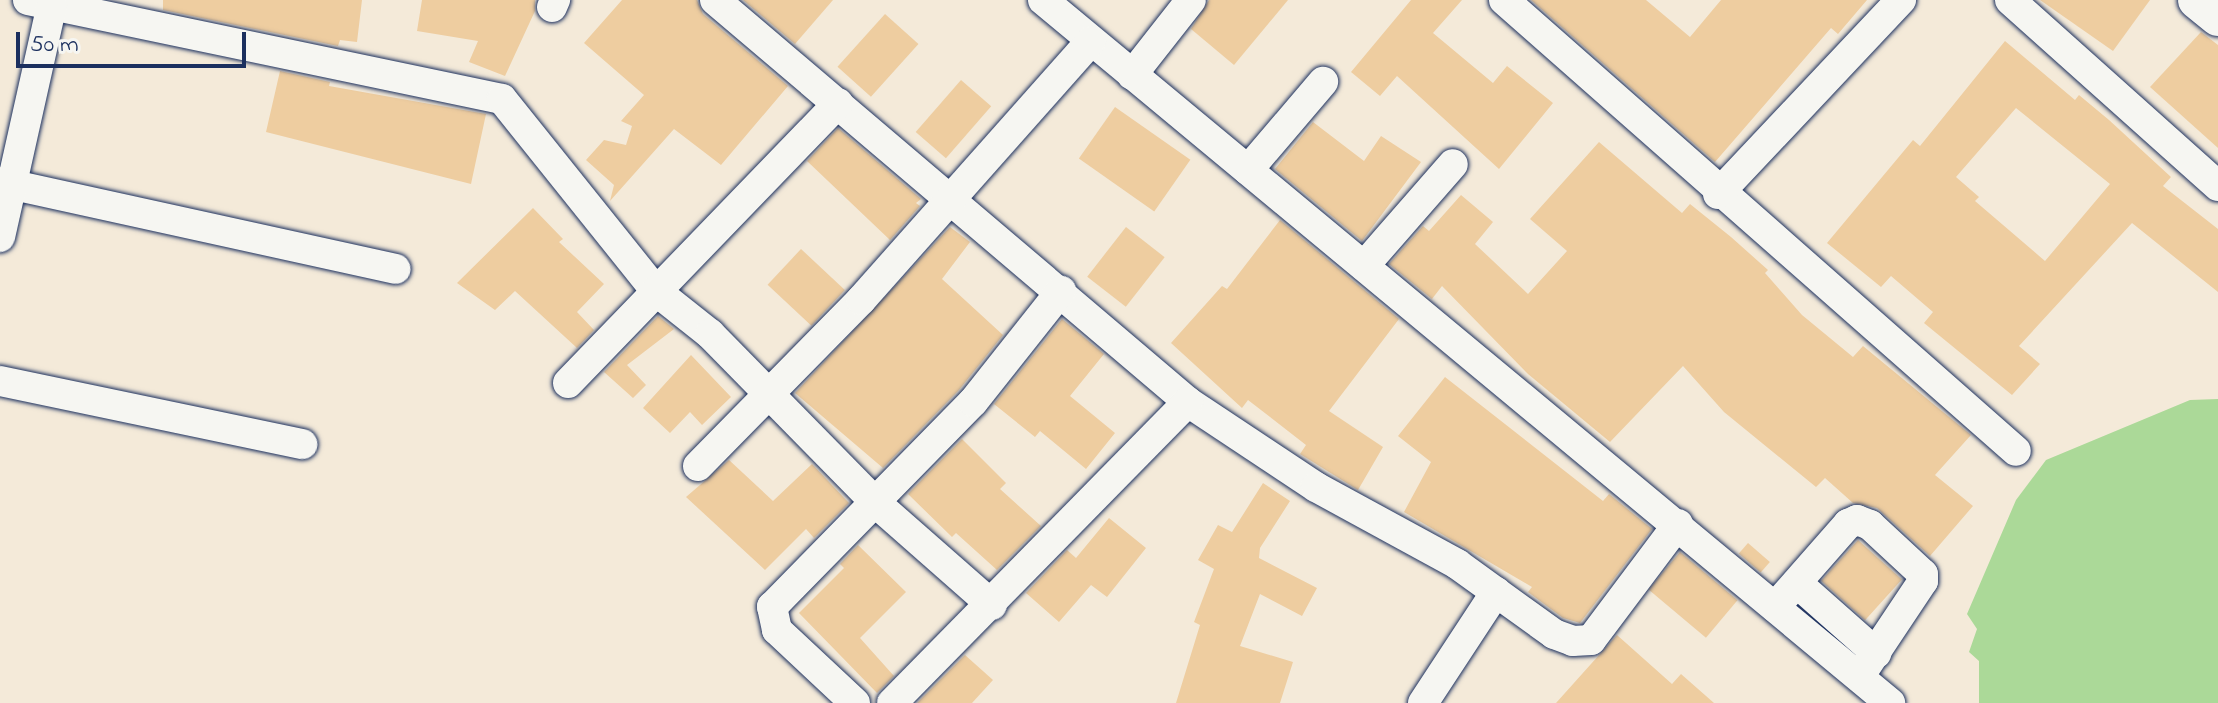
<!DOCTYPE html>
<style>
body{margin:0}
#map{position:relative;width:2218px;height:703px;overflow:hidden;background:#f4ead9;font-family:"Indie Flower",sans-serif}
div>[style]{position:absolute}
.green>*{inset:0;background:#abd998}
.building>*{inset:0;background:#eecda0;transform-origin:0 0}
.roads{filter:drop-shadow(0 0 2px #1b2f5e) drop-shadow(0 0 2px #1b2f5e)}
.minor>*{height:30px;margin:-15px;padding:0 15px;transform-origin:15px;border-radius:15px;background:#f6f6f2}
.tertiary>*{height:38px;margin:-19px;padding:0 19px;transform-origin:19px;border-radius:19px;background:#f6f6f2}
span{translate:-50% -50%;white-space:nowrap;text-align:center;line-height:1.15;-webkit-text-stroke:6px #f6f6f2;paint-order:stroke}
.scale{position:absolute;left:16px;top:32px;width:230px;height:36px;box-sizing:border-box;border:4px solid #1b2f5e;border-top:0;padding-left:10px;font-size:24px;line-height:28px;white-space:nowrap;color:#1b2f5e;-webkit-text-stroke:6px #f6f6f2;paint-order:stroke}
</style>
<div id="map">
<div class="green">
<div style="clip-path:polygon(2218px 399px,2218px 703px,1979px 703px,1979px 661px,1969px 652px,1977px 629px,1967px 614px,2016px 500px,2046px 460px,2190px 400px)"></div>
</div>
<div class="building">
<div style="clip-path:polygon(163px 0,362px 0,357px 42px,340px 40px,338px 46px,163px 10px)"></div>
<div style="clip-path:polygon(422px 0,535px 0,535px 11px,505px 76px,469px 62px,478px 41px,417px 31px)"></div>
<div style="clip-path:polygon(622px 0,697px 0,703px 14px,788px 86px,721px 165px,674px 129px,610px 201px,614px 185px,586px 160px,604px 140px,626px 145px,632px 126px,621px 121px,644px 95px,584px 43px)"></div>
<div style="clip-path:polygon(743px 0,833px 0,795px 44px)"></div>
<div style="clip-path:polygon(1209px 0,1288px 0,1234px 65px,1191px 29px)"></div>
<div style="clip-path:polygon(1411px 0,1462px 0,1433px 33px,1493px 83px,1507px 66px,1553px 103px,1499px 169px,1397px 76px,1380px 96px,1351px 72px)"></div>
<div style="clip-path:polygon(1531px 0,1646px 0,1690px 37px,1721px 0,1867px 0,1838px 34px,1831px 28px,1715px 162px)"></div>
<div style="clip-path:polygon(2040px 0,2150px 0,2113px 51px)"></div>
<div style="left:885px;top:14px;width:45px;height:71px;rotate:42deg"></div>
<div style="clip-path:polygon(2201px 32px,2218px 45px,2218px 148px,2150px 87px)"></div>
<div style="clip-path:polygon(evenodd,2005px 41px,2075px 100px,2079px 95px,2109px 120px,2171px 177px,2163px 186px,2218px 229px,2218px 292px,2132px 223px,2019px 346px,2040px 364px,2012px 395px,1924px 323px,1933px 312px,1891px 276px,1881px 287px,1827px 243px,1913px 140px,1920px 146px,2005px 41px,2016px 108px,2110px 184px,2045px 261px,1975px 201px,1979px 197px,1956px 177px,2016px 108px)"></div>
<div style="clip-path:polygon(280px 71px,330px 82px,329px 86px,486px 114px,471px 184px,266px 132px)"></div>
<div style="left:961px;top:80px;width:40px;height:69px;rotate:41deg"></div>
<div style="left:1115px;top:107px;width:92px;height:63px;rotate:35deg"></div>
<div style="clip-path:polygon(1313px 122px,1364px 161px,1381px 136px,1421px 162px,1362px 241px,1275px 169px)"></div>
<div style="clip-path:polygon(838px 128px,921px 199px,916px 203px,920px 206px,890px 240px,807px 161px)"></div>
<div style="clip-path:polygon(1599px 142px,1682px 213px,1690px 204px,1731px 237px,1768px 270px,1765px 273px,1802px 315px,1853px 357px,1863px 346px,1971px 435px,1935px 475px,1973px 506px,1930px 556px,1877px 508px,1853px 503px,1825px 478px,1816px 487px,1724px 412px,1683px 366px,1610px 442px,1528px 374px,1442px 286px,1432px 299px,1389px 264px,1423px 226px,1429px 231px,1461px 195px,1493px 222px,1475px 244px,1528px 294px,1567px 251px,1530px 219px)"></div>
<div style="clip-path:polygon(533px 208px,563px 239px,559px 242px,604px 284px,577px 312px,594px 330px,577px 348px,515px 291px,495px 310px,457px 283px)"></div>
<div style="clip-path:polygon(1280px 220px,1399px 319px,1329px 411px,1383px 447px,1358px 490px,1300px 454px,1306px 445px,1248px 400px,1242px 408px,1171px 343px,1222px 286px,1227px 289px)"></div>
<div style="clip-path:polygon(950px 227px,970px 242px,942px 279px,1003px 335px,959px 390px,883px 468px,795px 393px)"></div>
<div style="left:1126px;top:227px;width:49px;height:63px;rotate:38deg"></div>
<div style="left:801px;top:249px;width:60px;height:49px;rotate:43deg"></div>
<div style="clip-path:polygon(658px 316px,674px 329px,627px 365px,646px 385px,633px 398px,604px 372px)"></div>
<div style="clip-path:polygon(1062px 319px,1104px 354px,1070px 396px,1115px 433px,1086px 469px,1040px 431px,1035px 437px,994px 404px)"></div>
<div style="clip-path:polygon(691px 355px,731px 397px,702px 425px,690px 412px,670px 433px,643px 408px)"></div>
<div style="clip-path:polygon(1445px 377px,1603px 501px,1609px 494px,1652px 529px,1580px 623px,1563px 618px,1528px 592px,1532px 587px,1404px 512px,1431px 462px,1398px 436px)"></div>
<div style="clip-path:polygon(962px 439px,1006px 483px,1000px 489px,1041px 526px,997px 570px,956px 533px,952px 537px,908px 494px)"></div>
<div style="clip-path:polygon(729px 460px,773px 501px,812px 464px,849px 503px,814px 538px,806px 529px,765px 570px,686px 497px)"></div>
<div style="clip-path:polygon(1263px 483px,1290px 501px,1260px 548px,1259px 558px,1317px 588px,1302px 616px,1260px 594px,1240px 646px,1293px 662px,1280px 703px,1176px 703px,1200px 625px,1194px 622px,1214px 569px,1198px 560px,1218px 525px,1232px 532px)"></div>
<div style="clip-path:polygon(1109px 518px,1146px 548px,1107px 597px,1091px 585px,1059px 622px,1026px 593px,1067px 550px,1076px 558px)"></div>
<div style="left:1858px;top:540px;width:59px;height:55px;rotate:42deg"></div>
<div style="left:1748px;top:543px;width:29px;height:14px;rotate:41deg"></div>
<div style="clip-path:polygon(858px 545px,906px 592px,860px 638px,894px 676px,877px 693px,799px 613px,844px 568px,840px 564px)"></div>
<div style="left:1680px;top:552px;width:75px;height:49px;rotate:40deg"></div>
<div style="clip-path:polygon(1617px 635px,1672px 684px,1681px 674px,1714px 703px,1556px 703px)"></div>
<div style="clip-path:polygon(965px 655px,993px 680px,972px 703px,917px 703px)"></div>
</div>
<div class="roads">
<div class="minor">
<div style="left:28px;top:0;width:484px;rotate:11.8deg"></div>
<div style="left:502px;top:99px;width:246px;rotate:51.3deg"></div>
<div style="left:656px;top:291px;width:69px;rotate:38.5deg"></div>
<div style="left:710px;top:334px;width:238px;rotate:45.5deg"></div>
<div style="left:877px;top:504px;width:153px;rotate:41.3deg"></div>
<div style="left:715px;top:0;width:621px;rotate:40.36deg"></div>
<div style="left:1188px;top:402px;width:154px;rotate:33.6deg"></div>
<div style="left:1316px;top:487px;width:161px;rotate:28.6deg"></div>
<div style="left:1457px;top:564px;width:120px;rotate:35.8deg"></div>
<div style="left:1554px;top:634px;width:20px;rotate:20deg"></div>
<div style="left:1573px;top:641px;width:18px;rotate:-3deg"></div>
<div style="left:1591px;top:640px;width:145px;rotate:-53.1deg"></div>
<div style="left:1043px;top:0;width:1101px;rotate:39.69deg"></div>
<div style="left:1504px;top:0;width:682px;rotate:41.38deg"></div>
<div style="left:2010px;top:0;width:279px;rotate:41.8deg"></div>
<div style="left:552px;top:7px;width:8px;rotate:-67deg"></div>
<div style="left:1132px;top:75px;width:95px;rotate:-51.8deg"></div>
<div style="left:1248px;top:170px;width:116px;rotate:-49.6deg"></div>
<div style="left:0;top:182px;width:405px;rotate:12.4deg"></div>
<div style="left:1718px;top:194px;width:267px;rotate:-46.7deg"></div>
<div style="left:0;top:237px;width:238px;rotate:-77.4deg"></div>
<div style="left:1364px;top:266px;width:135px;rotate:-48.9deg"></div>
<div style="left:0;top:381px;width:309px;rotate:11.8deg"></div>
<div style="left:568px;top:383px;width:389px;rotate:-46deg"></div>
<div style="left:698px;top:466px;width:233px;rotate:-45.5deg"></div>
<div style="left:861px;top:300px;width:346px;rotate:-48.4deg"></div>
<div style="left:1797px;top:583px;width:106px;rotate:41.5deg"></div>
<div style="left:1775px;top:607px;width:111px;rotate:-48.7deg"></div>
<div style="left:1848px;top:524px;width:10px;rotate:-24deg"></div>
<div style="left:1857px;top:520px;width:14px;rotate:21deg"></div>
<div style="left:1870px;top:525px;width:72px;rotate:42.8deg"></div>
<div style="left:1923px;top:574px;width:7px;rotate:90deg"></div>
<div style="left:1923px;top:581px;width:115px;rotate:123.7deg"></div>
<div style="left:855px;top:703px;width:107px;rotate:-136.9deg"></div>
<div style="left:777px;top:630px;width:24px;rotate:-102deg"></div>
<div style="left:772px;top:607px;width:287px;rotate:-45.6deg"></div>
<div style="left:973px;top:402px;width:142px;rotate:-51.6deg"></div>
<div style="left:892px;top:703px;width:422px;rotate:-45.5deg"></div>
<div style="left:1423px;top:703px;width:133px;rotate:-56.7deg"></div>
</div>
<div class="tertiary">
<div style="left:2197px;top:0;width:27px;rotate:39deg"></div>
</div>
</div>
<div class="scale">50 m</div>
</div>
